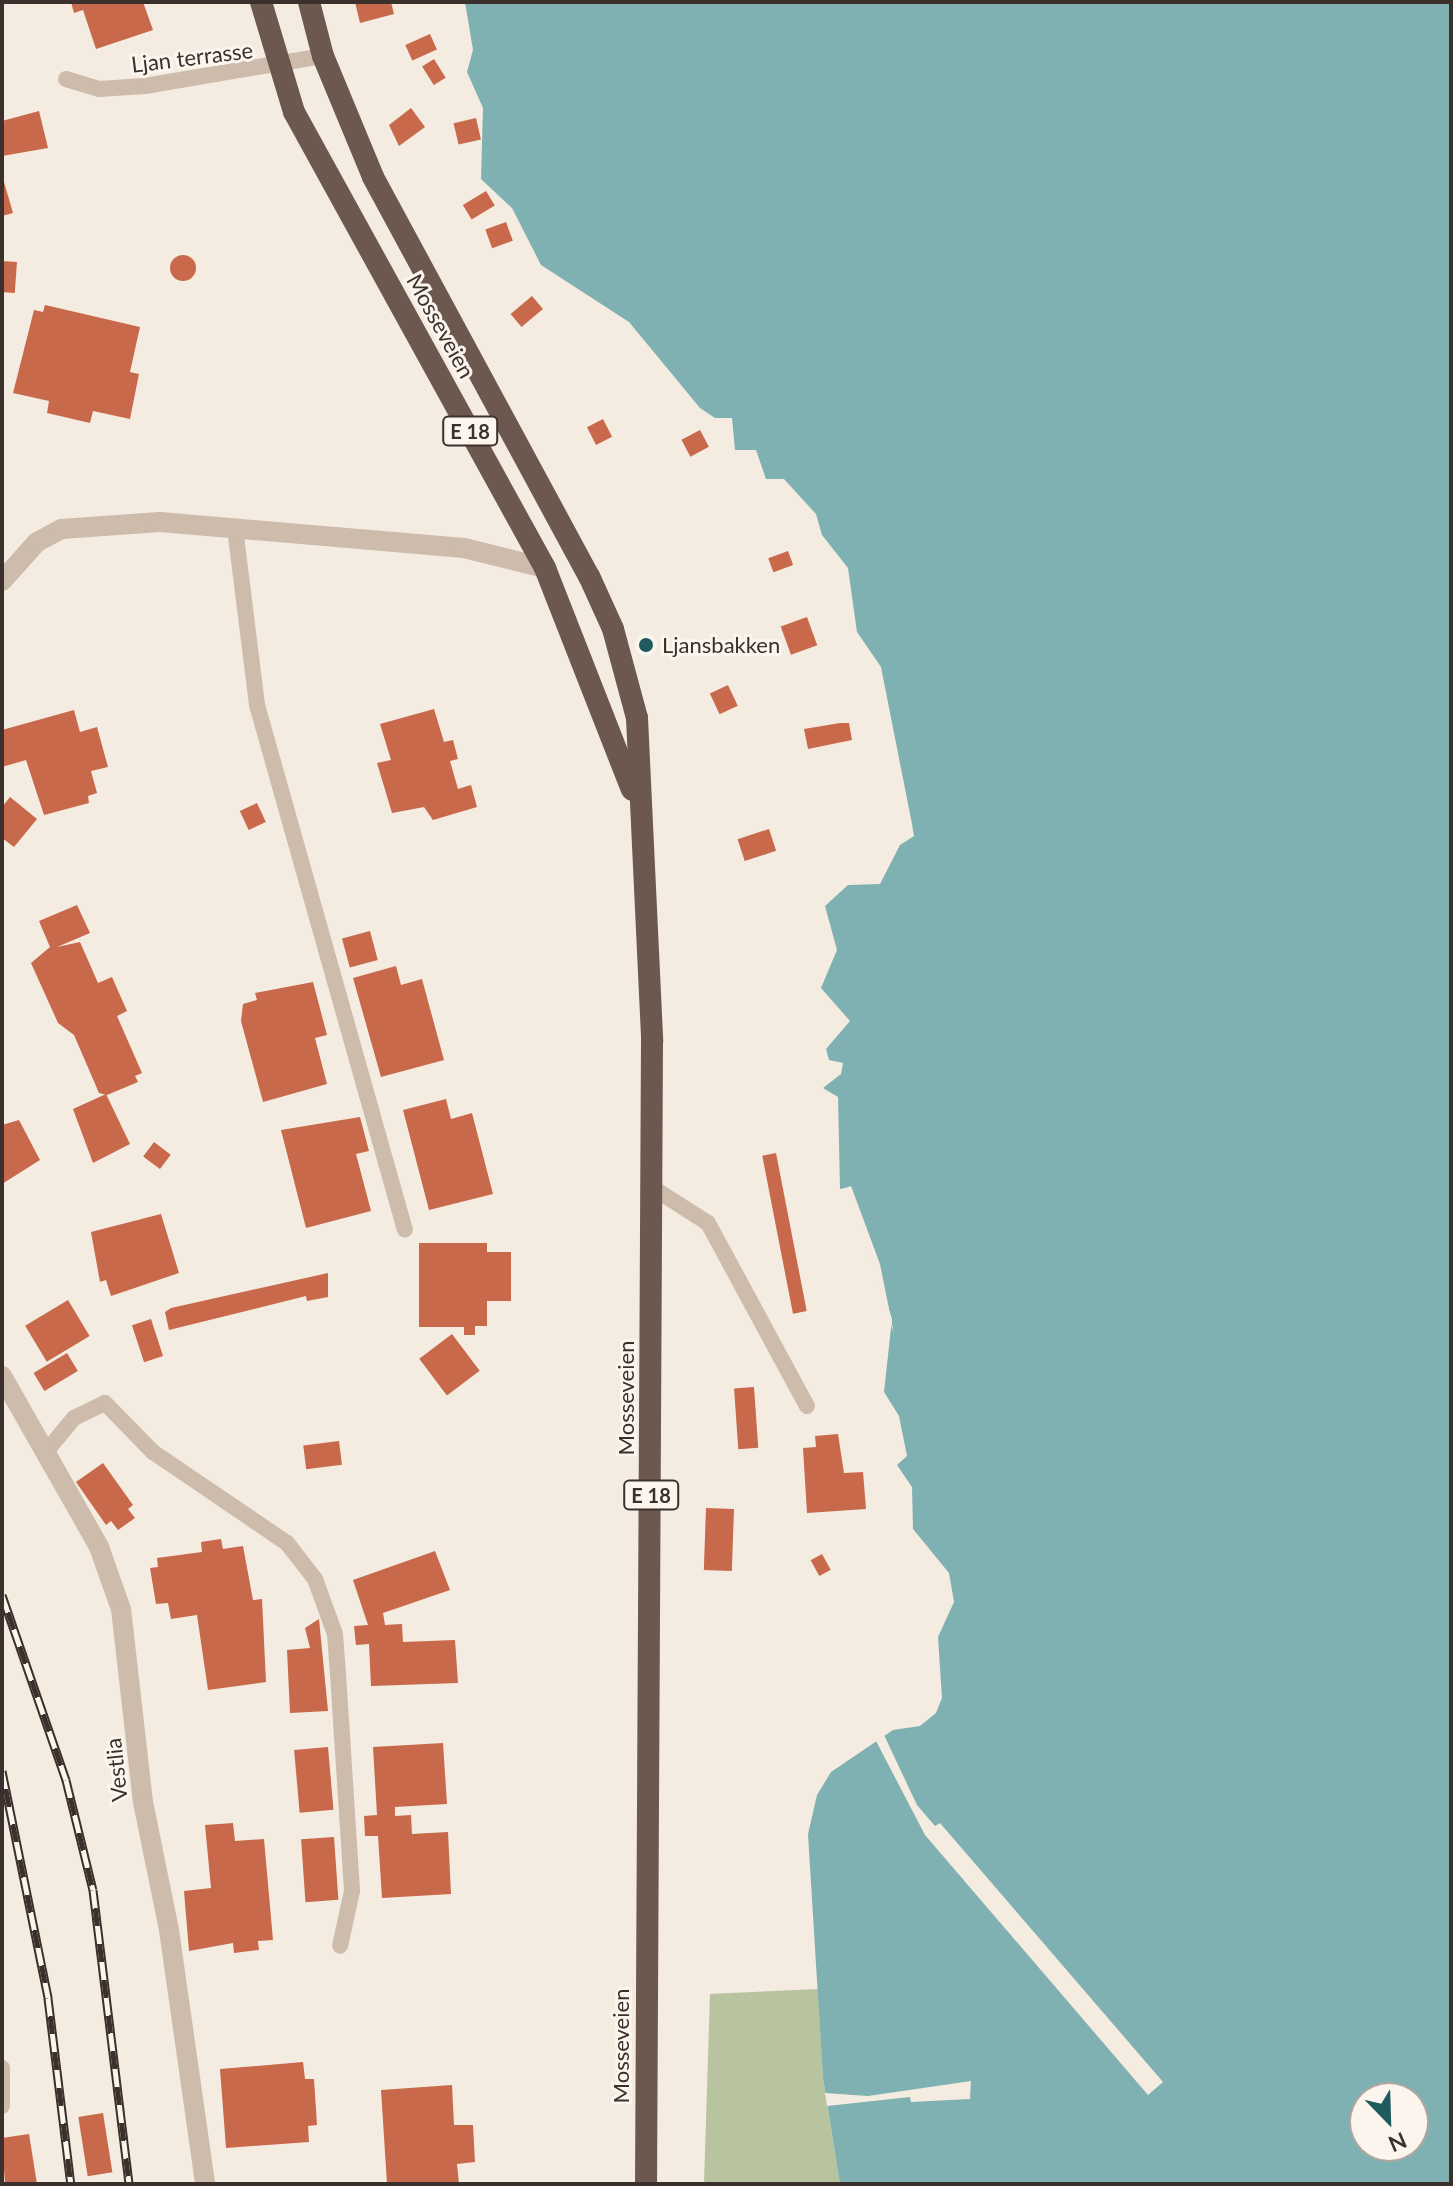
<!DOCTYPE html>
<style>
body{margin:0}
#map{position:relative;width:1453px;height:2186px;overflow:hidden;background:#f4ebe1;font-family:Lato,sans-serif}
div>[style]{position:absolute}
.green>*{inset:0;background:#b8c4a0}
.water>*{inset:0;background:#7fb0b2}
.pier>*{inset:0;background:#f4ebe1}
.building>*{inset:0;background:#c8694b;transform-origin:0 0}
.round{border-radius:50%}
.service>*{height:16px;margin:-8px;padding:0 8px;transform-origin:8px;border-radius:8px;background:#cdbbac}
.minor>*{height:20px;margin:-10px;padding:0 10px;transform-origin:10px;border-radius:10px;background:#cdbbac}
.trunk>*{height:22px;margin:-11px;padding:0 11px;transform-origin:11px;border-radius:11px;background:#6c584f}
.rail>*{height:9px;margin-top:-4.5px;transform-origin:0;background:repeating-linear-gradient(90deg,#fbf5ee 0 18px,#3b302b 0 36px);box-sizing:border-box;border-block:2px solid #3b302b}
.dots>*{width:22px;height:22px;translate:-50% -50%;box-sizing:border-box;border:4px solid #fbf5ee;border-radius:50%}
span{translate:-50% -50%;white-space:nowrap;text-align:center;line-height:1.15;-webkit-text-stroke:6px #fbf5ee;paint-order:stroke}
.shield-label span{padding:2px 6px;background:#fbf5ee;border:2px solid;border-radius:6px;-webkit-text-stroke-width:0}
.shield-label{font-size:20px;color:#3b302b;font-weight:700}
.street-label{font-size:22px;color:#3b302b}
.poi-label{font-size:22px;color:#3b302b}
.left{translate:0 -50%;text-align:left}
.frame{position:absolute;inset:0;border:4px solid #3b302b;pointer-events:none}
.north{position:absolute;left:1349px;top:2082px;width:80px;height:80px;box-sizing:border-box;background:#fbf5ee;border:2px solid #aea6a0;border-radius:50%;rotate:157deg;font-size:22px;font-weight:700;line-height:32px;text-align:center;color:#3b302b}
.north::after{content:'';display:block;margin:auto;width:28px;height:36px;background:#1f5a5e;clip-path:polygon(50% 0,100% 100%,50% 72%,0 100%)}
</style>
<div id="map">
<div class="green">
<div style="clip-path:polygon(818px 1989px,823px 2078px,840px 2184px,704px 2184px,710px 1994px)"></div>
</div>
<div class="water">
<div style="clip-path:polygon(evenodd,465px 2px,1451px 2px,1451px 2184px,840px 2184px,823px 2078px,808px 1834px,817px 1795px,831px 1772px,893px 1730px,920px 1726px,936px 1713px,942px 1698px,938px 1637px,954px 1602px,949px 1573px,913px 1529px,912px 1487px,897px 1465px,907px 1456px,899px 1416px,884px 1392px,892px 1319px,851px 1187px,840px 1189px,838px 1097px,823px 1088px,841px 1074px,843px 1063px,829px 1060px,826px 1049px,850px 1021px,821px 988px,837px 950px,825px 906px,848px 885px,880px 884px,900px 845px,914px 836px,912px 824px,881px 667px,857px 632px,848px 568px,822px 535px,816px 514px,784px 479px,766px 479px,756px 450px,735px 450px,732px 418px,715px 418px,700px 408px,629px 322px,541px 265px,512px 208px,481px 179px,483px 108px,467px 72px,473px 50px,465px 2px,1365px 2098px,1413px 2098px,1413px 2146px,1365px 2146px,1365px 2098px)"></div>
</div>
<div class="pier">
<div style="clip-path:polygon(851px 1186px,880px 1264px,894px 1334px,848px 1191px,837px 1191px)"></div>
<div style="clip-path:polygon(884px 1735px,917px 1805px,935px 1826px,940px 1823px,1163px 2082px,1148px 2095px,925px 1835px,876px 1741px)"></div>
<div style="clip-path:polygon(971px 2081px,970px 2099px,911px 2102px,910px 2097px,827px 2106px,825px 2093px,868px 2096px)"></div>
</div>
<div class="building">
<div style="clip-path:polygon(71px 2px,143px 2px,153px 30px,96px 49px,83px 10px,74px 13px)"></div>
<div style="clip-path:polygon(355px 2px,391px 2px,394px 14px,360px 23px)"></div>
<div style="left:430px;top:34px;width:17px;height:27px;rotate:66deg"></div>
<div style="left:434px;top:59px;width:22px;height:14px;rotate:58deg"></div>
<div style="clip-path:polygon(411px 108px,425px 127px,399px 146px,389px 125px)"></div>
<div style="clip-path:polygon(39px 111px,48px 148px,2px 156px,2px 121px)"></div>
<div style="left:476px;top:118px;width:22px;height:23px;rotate:77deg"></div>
<div style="clip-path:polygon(2px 175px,13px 213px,2px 216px)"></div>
<div style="left:486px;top:191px;width:17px;height:27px;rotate:59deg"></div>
<div style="left:506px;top:222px;width:20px;height:22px;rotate:70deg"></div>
<div class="round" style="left:170px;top:255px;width:26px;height:26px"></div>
<div style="left:2px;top:261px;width:15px;height:31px;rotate:4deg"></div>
<div style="left:532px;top:296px;width:17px;height:28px;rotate:50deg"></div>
<div style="clip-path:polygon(45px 305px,140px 327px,130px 372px,139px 374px,130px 419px,93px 411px,90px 423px,47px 413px,49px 401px,13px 393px,34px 310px,43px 312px)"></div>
<div style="left:603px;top:419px;width:20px;height:18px;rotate:63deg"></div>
<div style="left:700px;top:430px;width:19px;height:21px;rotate:62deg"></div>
<div style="left:788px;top:551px;width:15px;height:21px;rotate:70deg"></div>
<div style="left:807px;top:617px;width:30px;height:28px;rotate:70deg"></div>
<div style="left:728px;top:685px;width:23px;height:20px;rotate:65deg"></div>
<div style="clip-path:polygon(434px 709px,444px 742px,453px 740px,458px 759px,450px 761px,458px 789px,471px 785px,477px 807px,433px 820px,424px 807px,392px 813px,377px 763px,391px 760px,380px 724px)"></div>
<div style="clip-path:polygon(74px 710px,80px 732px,97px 727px,108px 767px,91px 771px,97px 793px,88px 796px,89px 803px,44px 815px,26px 760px,2px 767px,2px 730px)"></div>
<div style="clip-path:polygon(840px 723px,849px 723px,852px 740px,808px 749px,804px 729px)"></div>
<div style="clip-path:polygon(10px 797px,37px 819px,14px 847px,2px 838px,2px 807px)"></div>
<div style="left:257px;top:803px;width:21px;height:19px;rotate:65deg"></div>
<div style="left:769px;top:829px;width:23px;height:33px;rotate:72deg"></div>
<div style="clip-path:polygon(77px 905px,90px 933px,57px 947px,80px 942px,98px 983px,112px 977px,127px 1011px,117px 1016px,142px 1073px,135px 1076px,138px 1082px,107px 1095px,99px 1093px,74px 1035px,58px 1023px,31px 963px,50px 947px,39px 921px)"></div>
<div style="left:370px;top:931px;width:30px;height:29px;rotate:75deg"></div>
<div style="clip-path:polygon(396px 966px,401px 985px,422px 979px,444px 1060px,381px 1077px,353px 978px)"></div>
<div style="clip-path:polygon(313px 982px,327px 1035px,315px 1038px,327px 1084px,263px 1102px,241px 1021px,243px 1004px,257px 1000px,255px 993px)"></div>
<div style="clip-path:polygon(106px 1094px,130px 1144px,93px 1163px,73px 1109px)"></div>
<div style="clip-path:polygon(446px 1099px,451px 1119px,472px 1113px,493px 1194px,429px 1210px,403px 1110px)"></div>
<div style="clip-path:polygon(360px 1117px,369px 1151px,356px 1154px,371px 1211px,306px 1228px,281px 1130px)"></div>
<div style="clip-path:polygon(19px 1120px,40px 1160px,2px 1184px,2px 1125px)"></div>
<div style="left:154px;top:1142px;width:21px;height:18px;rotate:37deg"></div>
<div style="left:776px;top:1153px;width:161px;height:14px;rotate:79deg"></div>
<div style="clip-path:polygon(161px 1214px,179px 1273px,111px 1296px,106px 1280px,100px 1282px,91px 1232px)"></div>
<div style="clip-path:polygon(419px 1243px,487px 1243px,487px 1252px,511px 1252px,511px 1301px,487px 1301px,487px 1326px,475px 1326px,475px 1335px,464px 1335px,464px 1327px,419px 1327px)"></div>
<div style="clip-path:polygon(328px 1273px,328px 1297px,307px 1301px,306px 1296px,169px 1330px,165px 1312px,171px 1308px)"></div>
<div style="left:68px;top:1300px;width:42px;height:50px;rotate:59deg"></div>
<div style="left:151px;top:1319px;width:39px;height:20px;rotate:72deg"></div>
<div style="left:452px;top:1334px;width:46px;height:41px;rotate:53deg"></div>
<div style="left:67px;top:1353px;width:21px;height:39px;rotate:59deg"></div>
<div style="left:754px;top:1387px;width:61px;height:20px;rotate:86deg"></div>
<div style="clip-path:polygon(838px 1434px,844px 1473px,863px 1472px,866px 1509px,807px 1513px,803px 1448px,816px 1447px,815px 1436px)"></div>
<div style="left:339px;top:1441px;width:24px;height:36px;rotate:83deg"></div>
<div style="clip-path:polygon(103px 1463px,133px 1505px,128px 1509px,135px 1518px,118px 1530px,111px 1521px,106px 1525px,76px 1482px)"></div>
<div style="left:706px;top:1508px;width:28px;height:62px;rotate:2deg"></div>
<div style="clip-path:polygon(221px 1539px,223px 1549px,243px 1546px,253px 1600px,262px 1599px,266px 1682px,208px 1690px,197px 1615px,171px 1619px,168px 1603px,156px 1604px,150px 1568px,158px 1567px,157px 1558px,202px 1552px,201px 1542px)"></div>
<div style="clip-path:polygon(435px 1551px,450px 1590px,383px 1613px,385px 1625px,402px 1624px,403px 1642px,455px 1640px,458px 1683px,371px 1686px,369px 1644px,356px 1645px,354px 1626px,368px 1625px,353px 1580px)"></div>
<div style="left:822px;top:1554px;width:18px;height:13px;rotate:61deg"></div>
<div style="clip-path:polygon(319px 1619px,328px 1711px,290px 1713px,287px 1650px,310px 1648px,305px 1628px)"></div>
<div style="clip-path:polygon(443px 1743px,447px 1804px,395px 1807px,395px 1816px,411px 1815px,412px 1834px,448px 1832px,451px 1894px,382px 1898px,378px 1836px,365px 1836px,364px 1816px,377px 1815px,373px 1747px)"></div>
<div style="left:328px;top:1747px;width:63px;height:34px;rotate:85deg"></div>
<div style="clip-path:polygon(233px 1823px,235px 1841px,264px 1839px,273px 1940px,258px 1941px,259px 1950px,234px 1953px,233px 1943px,189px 1951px,184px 1891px,211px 1888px,205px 1825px)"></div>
<div style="left:334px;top:1837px;width:63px;height:33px;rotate:86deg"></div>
<div style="clip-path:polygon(303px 2062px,305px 2079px,314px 2079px,317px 2125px,308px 2126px,309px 2142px,226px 2148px,220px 2069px)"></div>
<div style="clip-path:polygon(452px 2085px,454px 2125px,473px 2125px,475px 2162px,457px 2164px,459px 2184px,387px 2184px,381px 2090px)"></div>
<div style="left:103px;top:2113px;width:60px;height:25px;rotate:81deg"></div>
<div style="clip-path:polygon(29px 2134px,37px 2184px,5px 2184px,2px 2138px)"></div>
</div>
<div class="service">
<div style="left:66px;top:79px;width:34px;rotate:17deg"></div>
<div style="left:99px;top:89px;width:46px;rotate:-3.7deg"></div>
<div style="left:145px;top:86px;width:181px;rotate:-9.6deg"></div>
<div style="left:235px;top:528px;width:178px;rotate:82.9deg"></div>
<div style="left:257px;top:705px;width:545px;rotate:74.26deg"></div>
<div style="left:653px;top:1188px;width:65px;rotate:32.5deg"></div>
<div style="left:708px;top:1223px;width:208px;rotate:61.6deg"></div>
<div style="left:45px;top:1453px;width:45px;rotate:-50.4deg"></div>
<div style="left:74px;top:1418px;width:34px;rotate:-26deg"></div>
<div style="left:105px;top:1403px;width:69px;rotate:45.6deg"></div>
<div style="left:153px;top:1452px;width:162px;rotate:34.2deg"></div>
<div style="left:287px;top:1543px;width:46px;rotate:52.1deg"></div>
<div style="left:315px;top:1579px;width:59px;rotate:70deg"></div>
<div style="left:335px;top:1634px;width:40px;rotate:85.7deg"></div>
<div style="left:338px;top:1674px;width:217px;rotate:86.3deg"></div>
<div style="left:352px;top:1891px;width:56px;rotate:102.3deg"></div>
<div style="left:2px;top:2068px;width:38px;rotate:90deg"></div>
</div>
<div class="minor">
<div style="left:2px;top:581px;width:52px;rotate:-48.1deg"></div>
<div style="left:37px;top:542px;width:27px;rotate:-28deg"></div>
<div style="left:61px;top:529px;width:99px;rotate:-4deg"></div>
<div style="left:160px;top:522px;width:305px;rotate:4.9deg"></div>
<div style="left:464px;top:548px;width:83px;rotate:13.9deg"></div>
<div style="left:2px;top:1376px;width:197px;rotate:60.4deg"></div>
<div style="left:99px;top:1547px;width:66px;rotate:70.5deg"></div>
<div style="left:121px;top:1609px;width:194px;rotate:83.5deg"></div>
<div style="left:143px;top:1802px;width:131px;rotate:78.5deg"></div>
<div style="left:169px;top:1930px;width:257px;rotate:81.9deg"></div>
</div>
<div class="trunk">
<div style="left:261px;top:2px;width:115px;rotate:73.3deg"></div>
<div style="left:294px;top:112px;width:521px;rotate:61.17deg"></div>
<div style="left:545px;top:568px;width:238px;rotate:68.6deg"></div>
<div style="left:309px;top:2px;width:56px;rotate:75.5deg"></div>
<div style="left:323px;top:56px;width:131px;rotate:67.5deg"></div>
<div style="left:373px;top:177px;width:454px;rotate:61.6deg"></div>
<div style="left:589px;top:576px;width:58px;rotate:65.6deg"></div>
<div style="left:613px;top:629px;width:92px;rotate:74.9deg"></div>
<div style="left:637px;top:718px;width:324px;rotate:87.3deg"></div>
<div style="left:652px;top:1042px;width:1142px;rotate:90.3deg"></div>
</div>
<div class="rail">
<div style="left:2px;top:1595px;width:196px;rotate:70.9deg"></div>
<div style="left:66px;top:1780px;width:113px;rotate:76.2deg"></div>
<div style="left:93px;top:1890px;width:296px;rotate:83deg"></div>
<div style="left:2px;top:1771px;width:232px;rotate:78.5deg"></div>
<div style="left:48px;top:1998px;width:187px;rotate:83deg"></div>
</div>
<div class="dots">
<div style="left:646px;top:645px;background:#1f5a5e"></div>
</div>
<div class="shield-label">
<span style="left:470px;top:431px">E 18</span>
<span style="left:651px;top:1495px">E 18</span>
</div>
<div class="street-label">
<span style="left:192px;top:57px;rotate:-7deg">Ljan terrasse</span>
<span style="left:441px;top:326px;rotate:61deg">Mosseveien</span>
<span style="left:626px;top:1398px;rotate:-90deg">Mosseveien</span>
<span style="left:116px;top:1770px;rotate:-96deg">Vestlia</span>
<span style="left:621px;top:2046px;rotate:-90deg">Mosseveien</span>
</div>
<div class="poi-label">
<span class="left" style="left:662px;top:645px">Ljansbakken</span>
</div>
<div class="frame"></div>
<div class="north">N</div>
</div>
